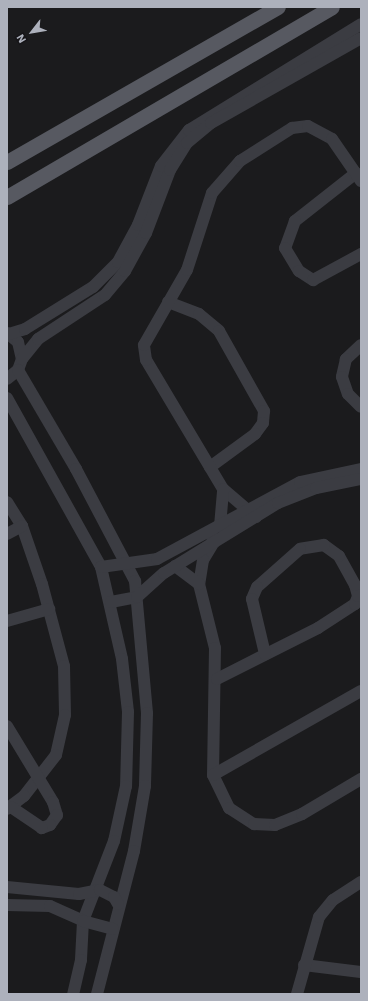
<!DOCTYPE html>
<style>
body{margin:0}
#map{position:relative;width:368px;height:1001px;overflow:hidden;background:#1b1b1d;font-family:"Work Sans",sans-serif}
div>[style]{position:absolute}
.minor>*{height:12px;margin:-6px;padding:0 6px;transform-origin:6px;border-radius:6px;background:#3b3c42}
.major>*{height:15px;margin:-7.5px;padding:0 7.5px;transform-origin:7.5px;border-radius:7.5px;background:#575961}
span{translate:-50% -50%;white-space:nowrap;text-align:center;line-height:1.15;-webkit-text-stroke:3.5px #161518;paint-order:stroke}
.frame{position:absolute;inset:0;border:8px solid #adb1bc;pointer-events:none}
.north{position:absolute;left:12px;top:12px;width:40px;height:40px;-webkit-text-stroke:3px #161518;paint-order:stroke;rotate:239deg;font-size:11px;font-weight:700;line-height:16px;text-align:center;color:#adb1bc}
.north::after{content:'';display:block;margin:auto;width:14px;height:18px;background:#adb1bc;clip-path:polygon(50% 0,100% 100%,50% 72%,0 100%)}
</style>
<div id="map">
<div class="minor">
<div style="left:356px;top:173px;width:78px;rotate:141.8deg"></div>
<div style="left:295px;top:221px;width:29px;rotate:110deg"></div>
<div style="left:285px;top:248px;width:27px;rotate:59deg"></div>
<div style="left:299px;top:271px;width:17px;rotate:33deg"></div>
<div style="left:313px;top:280px;width:55px;rotate:-28.4deg"></div>
<div style="left:168px;top:302px;width:33px;rotate:21deg"></div>
<div style="left:199px;top:314px;width:26px;rotate:40deg"></div>
<div style="left:219px;top:331px;width:92px;rotate:60.6deg"></div>
<div style="left:264px;top:411px;width:12px;rotate:95deg"></div>
<div style="left:263px;top:423px;width:14px;rotate:126deg"></div>
<div style="left:255px;top:434px;width:56px;rotate:143.7deg"></div>
<div style="left:7px;top:333px;width:14px;rotate:39deg"></div>
<div style="left:18px;top:342px;width:17px;rotate:77deg"></div>
<div style="left:22px;top:359px;width:12px;rotate:110deg"></div>
<div style="left:18px;top:370px;width:14px;rotate:141deg"></div>
<div style="left:9px;top:334px;width:17px;rotate:-17deg"></div>
<div style="left:25px;top:329px;width:80px;rotate:-31.7deg"></div>
<div style="left:93px;top:287px;width:35px;rotate:-45deg"></div>
<div style="left:118px;top:262px;width:42px;rotate:-61.6deg"></div>
<div style="left:138px;top:225px;width:63px;rotate:-68.7deg"></div>
<div style="left:161px;top:166px;width:46px;rotate:-52.1deg"></div>
<div style="left:189px;top:130px;width:202px;rotate:-31.6deg"></div>
<div style="left:361px;top:345px;width:21px;rotate:137deg"></div>
<div style="left:346px;top:359px;width:18px;rotate:103deg"></div>
<div style="left:342px;top:377px;width:18px;rotate:71deg"></div>
<div style="left:348px;top:394px;width:18px;rotate:45deg"></div>
<div style="left:22px;top:359px;width:26px;rotate:-51deg"></div>
<div style="left:38px;top:339px;width:80px;rotate:-33.3deg"></div>
<div style="left:105px;top:295px;width:31px;rotate:-50deg"></div>
<div style="left:125px;top:271px;width:43px;rotate:-61.1deg"></div>
<div style="left:146px;top:233px;width:67px;rotate:-69.1deg"></div>
<div style="left:170px;top:170px;width:32px;rotate:-58deg"></div>
<div style="left:187px;top:143px;width:31px;rotate:-40deg"></div>
<div style="left:211px;top:123px;width:172px;rotate:-29.5deg"></div>
<div style="left:18px;top:370px;width:115px;rotate:59.6deg"></div>
<div style="left:76px;top:469px;width:127px;rotate:62.2deg"></div>
<div style="left:135px;top:581px;width:133px;rotate:84.8deg"></div>
<div style="left:147px;top:713px;width:73px;rotate:91.6deg"></div>
<div style="left:145px;top:786px;width:66px;rotate:99.6deg"></div>
<div style="left:134px;top:851px;width:148px;rotate:104.5deg"></div>
<div style="left:7px;top:398px;width:193px;rotate:60.9deg"></div>
<div style="left:101px;top:567px;width:94px;rotate:77.1deg"></div>
<div style="left:122px;top:659px;width:53px;rotate:83.5deg"></div>
<div style="left:128px;top:712px;width:74px;rotate:91.5deg"></div>
<div style="left:126px;top:786px;width:56px;rotate:102.3deg"></div>
<div style="left:114px;top:841px;width:86px;rotate:111.2deg"></div>
<div style="left:83px;top:921px;width:39px;rotate:93deg"></div>
<div style="left:81px;top:960px;width:35px;rotate:103deg"></div>
<div style="left:7px;top:502px;width:28px;rotate:58deg"></div>
<div style="left:22px;top:526px;width:61px;rotate:71deg"></div>
<div style="left:42px;top:584px;width:85px;rotate:75deg"></div>
<div style="left:64px;top:666px;width:49px;rotate:88.8deg"></div>
<div style="left:65px;top:715px;width:41px;rotate:102.7deg"></div>
<div style="left:56px;top:755px;width:52px;rotate:128deg"></div>
<div style="left:24px;top:796px;width:21px;rotate:143deg"></div>
<div style="left:256px;top:517px;width:43px;rotate:-139.7deg"></div>
<div style="left:223px;top:489px;width:150px;rotate:-120.8deg"></div>
<div style="left:146px;top:360px;width:15px;rotate:-98deg"></div>
<div style="left:144px;top:345px;width:86px;rotate:-60.2deg"></div>
<div style="left:187px;top:270px;width:81px;rotate:-72deg"></div>
<div style="left:212px;top:193px;width:43px;rotate:-48.8deg"></div>
<div style="left:240px;top:161px;width:62px;rotate:-32.4deg"></div>
<div style="left:292px;top:128px;width:16px;rotate:-7deg"></div>
<div style="left:308px;top:126px;width:27px;rotate:28deg"></div>
<div style="left:332px;top:139px;width:51px;rotate:55.4deg"></div>
<div style="left:220px;top:526px;width:37px;rotate:-85deg"></div>
<div style="left:210px;top:532px;width:11px;rotate:68deg"></div>
<div style="left:214px;top:542px;width:21px;rotate:121deg"></div>
<div style="left:203px;top:560px;width:24px;rotate:99deg"></div>
<div style="left:199px;top:584px;width:66px;rotate:76deg"></div>
<div style="left:215px;top:648px;width:127px;rotate:90.9deg"></div>
<div style="left:213px;top:775px;width:37px;rotate:64deg"></div>
<div style="left:229px;top:808px;width:30px;rotate:33deg"></div>
<div style="left:254px;top:824px;width:21px;rotate:3deg"></div>
<div style="left:275px;top:825px;width:29px;rotate:-22deg"></div>
<div style="left:302px;top:814px;width:69px;rotate:-30.7deg"></div>
<div style="left:7px;top:534px;width:17px;rotate:-28deg"></div>
<div style="left:175px;top:566px;width:30px;rotate:37deg"></div>
<div style="left:101px;top:567px;width:57px;rotate:-8.1deg"></div>
<div style="left:157px;top:559px;width:162px;rotate:-28.3deg"></div>
<div style="left:300px;top:482px;width:62px;rotate:-12deg"></div>
<div style="left:111px;top:602px;width:26px;rotate:-11deg"></div>
<div style="left:137px;top:597px;width:36px;rotate:-42deg"></div>
<div style="left:164px;top:573px;width:134px;rotate:-31.6deg"></div>
<div style="left:278px;top:503px;width:41px;rotate:-21.5deg"></div>
<div style="left:316px;top:488px;width:46px;rotate:-11.3deg"></div>
<div style="left:7px;top:621px;width:44px;rotate:-15.9deg"></div>
<div style="left:217px;top:679px;width:113px;rotate:-26.8deg"></div>
<div style="left:318px;top:628px;width:44px;rotate:-33deg"></div>
<div style="left:355px;top:604px;width:9px;rotate:-69deg"></div>
<div style="left:358px;top:596px;width:11px;rotate:-105deg"></div>
<div style="left:355px;top:585px;width:33px;rotate:-119deg"></div>
<div style="left:339px;top:556px;width:19px;rotate:-144deg"></div>
<div style="left:324px;top:545px;width:24px;rotate:171deg"></div>
<div style="left:300px;top:549px;width:57px;rotate:138.5deg"></div>
<div style="left:257px;top:587px;width:13px;rotate:113deg"></div>
<div style="left:252px;top:599px;width:57px;rotate:76.7deg"></div>
<div style="left:7px;top:726px;width:89px;rotate:58.8deg"></div>
<div style="left:53px;top:802px;width:14px;rotate:73deg"></div>
<div style="left:57px;top:815px;width:12px;rotate:125deg"></div>
<div style="left:50px;top:825px;width:9px;rotate:159deg"></div>
<div style="left:42px;top:828px;width:37px;rotate:-146deg"></div>
<div style="left:213px;top:775px;width:170px;rotate:-29.6deg"></div>
<div style="left:7px;top:887px;width:72px;rotate:5.6deg"></div>
<div style="left:79px;top:894px;width:21px;rotate:-11deg"></div>
<div style="left:100px;top:890px;width:16px;rotate:27deg"></div>
<div style="left:114px;top:897px;width:8px;rotate:60deg"></div>
<div style="left:7px;top:905px;width:43px;rotate:1.3deg"></div>
<div style="left:50px;top:906px;width:36px;rotate:24deg"></div>
<div style="left:83px;top:921px;width:31px;rotate:15deg"></div>
<div style="left:304px;top:965px;width:57px;rotate:7deg"></div>
<div style="left:297px;top:994px;width:80px;rotate:-74.1deg"></div>
<div style="left:319px;top:917px;width:22px;rotate:-51deg"></div>
<div style="left:333px;top:900px;width:33px;rotate:-33deg"></div>
</div>
<div class="major">
<div style="left:7px;top:162px;width:312px;rotate:-29.8deg"></div>
<div style="left:7px;top:197px;width:376px;rotate:-30.3deg"></div>
</div>
<div class="frame"></div>
<div class="north">N</div>
</div>
